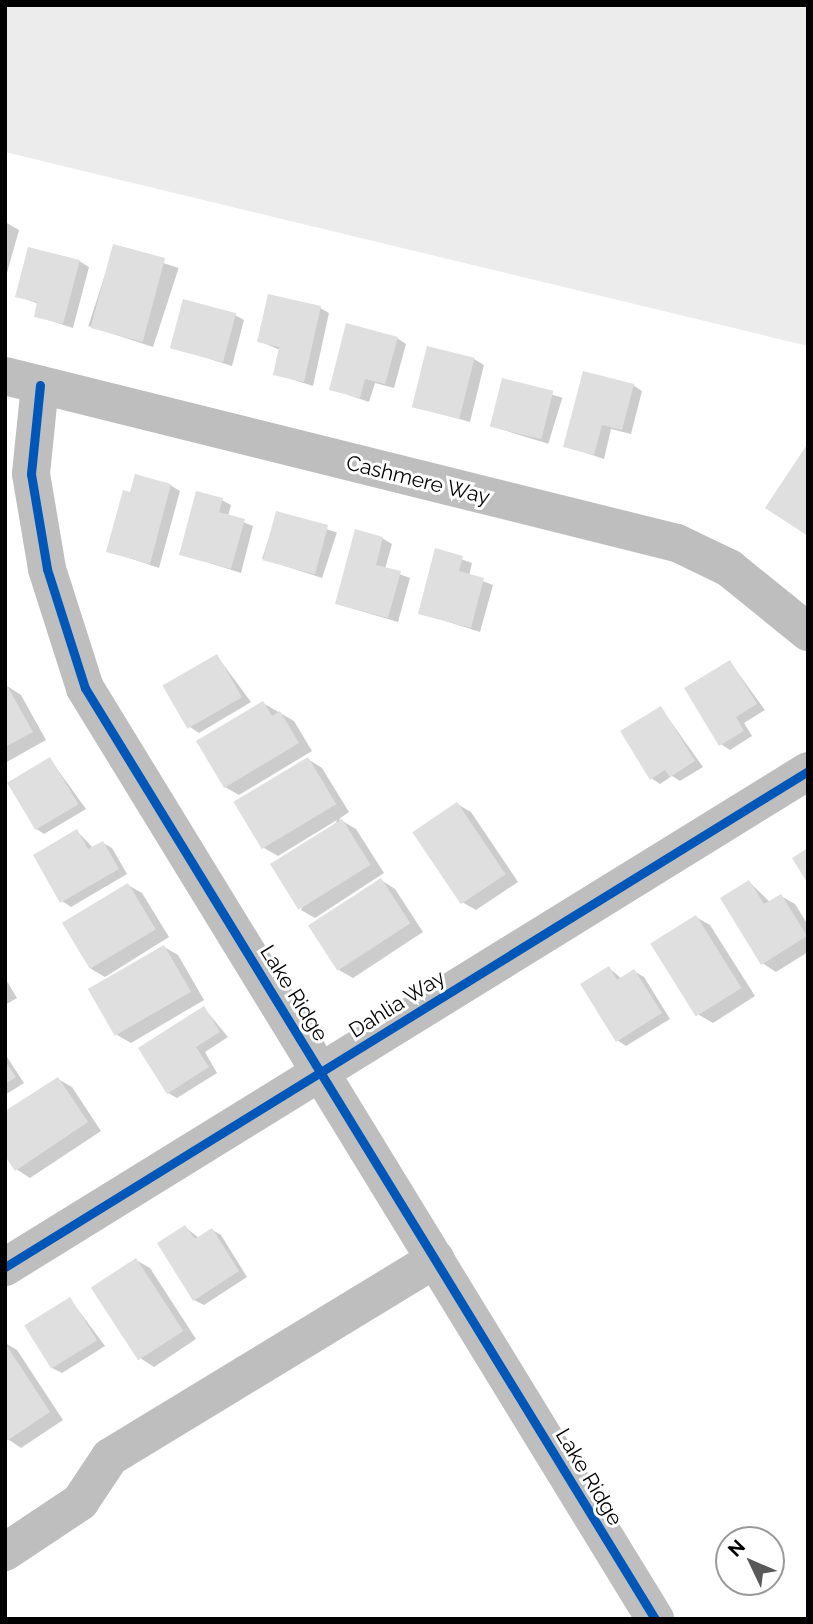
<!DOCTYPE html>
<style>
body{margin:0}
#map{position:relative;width:813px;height:1624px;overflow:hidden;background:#fff;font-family:Raleway,sans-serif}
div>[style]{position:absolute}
.green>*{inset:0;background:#ececec}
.shadow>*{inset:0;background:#0003;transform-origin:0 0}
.building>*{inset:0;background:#dfdfdf;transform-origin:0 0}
.minor>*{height:38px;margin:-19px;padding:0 19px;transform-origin:19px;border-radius:19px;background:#bebebe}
.cycleway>*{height:9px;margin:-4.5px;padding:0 4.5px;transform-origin:4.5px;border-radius:4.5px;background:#0057b8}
span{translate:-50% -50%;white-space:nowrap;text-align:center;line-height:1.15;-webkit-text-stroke:6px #fff;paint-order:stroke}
.street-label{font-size:21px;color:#000}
.frame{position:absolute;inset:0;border:7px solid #000;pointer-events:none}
.north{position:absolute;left:715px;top:1526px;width:70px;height:70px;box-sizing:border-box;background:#fff;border:2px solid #999;border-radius:50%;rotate:314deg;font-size:19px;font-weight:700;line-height:28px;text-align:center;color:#000}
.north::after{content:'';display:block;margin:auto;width:24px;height:32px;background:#595959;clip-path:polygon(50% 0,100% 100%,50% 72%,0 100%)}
</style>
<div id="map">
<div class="green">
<div style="clip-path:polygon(5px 5px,808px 5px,808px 346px,5px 152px)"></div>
</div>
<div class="shadow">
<div style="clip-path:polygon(5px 222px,19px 230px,5px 280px)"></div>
<div style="left:114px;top:247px;width:68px;height:83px;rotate:18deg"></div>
<div style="clip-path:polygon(79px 261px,89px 267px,73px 328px,36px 316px,39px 304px,17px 296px)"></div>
<div style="clip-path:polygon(320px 308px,329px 313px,313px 386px,275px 374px,280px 350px,259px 341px)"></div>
<div style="clip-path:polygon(235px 315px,244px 320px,232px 366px,172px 347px)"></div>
<div style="clip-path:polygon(397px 338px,406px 344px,394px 388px,375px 383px,369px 402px,331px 389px)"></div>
<div style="clip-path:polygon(474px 359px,484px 365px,470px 422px,414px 406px)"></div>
<div style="left:504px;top:380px;width:61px;height:48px;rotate:17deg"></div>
<div style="clip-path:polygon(633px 385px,642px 391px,631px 434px,611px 429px,604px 459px,565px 446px)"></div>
<div style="clip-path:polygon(170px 485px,180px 491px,159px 568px,108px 551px,132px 494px)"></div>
<div style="clip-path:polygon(222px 500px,231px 505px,228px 516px,253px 526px,241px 573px,181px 554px)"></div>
<div style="left:277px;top:513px;width:63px;height:48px;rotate:18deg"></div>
<div style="clip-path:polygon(382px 538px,392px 544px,385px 569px,410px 578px,398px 622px,337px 604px)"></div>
<div style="clip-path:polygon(437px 551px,472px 563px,469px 576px,493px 585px,480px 632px,420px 613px)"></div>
<div style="clip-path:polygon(217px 656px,251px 702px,199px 733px,190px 727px)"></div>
<div style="clip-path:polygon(730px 662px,765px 710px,744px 723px,752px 736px,730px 750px,721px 744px)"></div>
<div style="clip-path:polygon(7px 686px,21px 695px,46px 740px,5px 763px)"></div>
<div style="clip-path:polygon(263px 703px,294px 721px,312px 751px,239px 795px,225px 787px)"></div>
<div style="clip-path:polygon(661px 708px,703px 767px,680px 781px,672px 776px,660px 784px,651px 778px)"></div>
<div style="clip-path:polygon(50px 759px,86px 809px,44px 834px,35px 828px)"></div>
<div style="clip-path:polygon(308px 759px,322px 768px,349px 812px,339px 819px,356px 829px,384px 873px,315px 918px,301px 910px,337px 820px,278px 856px,264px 848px)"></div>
<div style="clip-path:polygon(457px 804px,471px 812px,518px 882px,476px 910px,462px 902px,415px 832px)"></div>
<div style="clip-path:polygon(77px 831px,93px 848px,103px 843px,112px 848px,127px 874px,71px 907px,62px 901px)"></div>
<div style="clip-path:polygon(381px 880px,395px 889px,423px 932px,353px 978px,339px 970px)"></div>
<div style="clip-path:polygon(749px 882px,770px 902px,781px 896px,795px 904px,808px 925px,808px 952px,776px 972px,762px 963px)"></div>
<div style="clip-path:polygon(128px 885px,142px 893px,169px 937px,105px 977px,91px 969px)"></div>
<div style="clip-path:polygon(696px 917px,710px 925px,755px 996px,713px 1023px,699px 1015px)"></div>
<div style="clip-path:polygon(164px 947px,178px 955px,204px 1000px,131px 1043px,117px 1035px)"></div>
<div style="clip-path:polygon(609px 968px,622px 979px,634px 971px,644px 977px,670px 1019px,626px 1046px,617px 1040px)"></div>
<div style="clip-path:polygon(5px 978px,17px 998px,5px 1005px)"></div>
<div style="clip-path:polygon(204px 1008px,228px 1037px,205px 1052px,217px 1073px,177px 1098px,168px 1093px)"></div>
<div style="clip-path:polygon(5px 1054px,24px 1083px,5px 1095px)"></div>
<div style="clip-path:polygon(58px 1079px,72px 1087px,101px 1131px,30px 1178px,16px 1169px)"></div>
<div style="clip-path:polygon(185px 1227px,199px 1238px,212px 1230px,221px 1235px,247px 1277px,204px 1305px,194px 1300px)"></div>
<div style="clip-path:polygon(136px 1260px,150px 1268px,196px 1339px,154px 1367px,140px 1358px)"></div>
<div style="clip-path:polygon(70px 1299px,105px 1346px,62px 1373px,52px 1368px)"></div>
<div style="clip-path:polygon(5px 1343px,17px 1350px,63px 1420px,21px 1448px,5px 1437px)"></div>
</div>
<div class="building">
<div style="left:113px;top:244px;width:54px;height:87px;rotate:15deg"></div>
<div style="clip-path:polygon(28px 247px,80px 260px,63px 324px,34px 317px,37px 302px,15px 297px)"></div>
<div style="clip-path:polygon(268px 294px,321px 306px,304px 382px,273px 375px,279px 347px,257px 342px)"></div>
<div style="left:183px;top:299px;width:55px;height:51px;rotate:15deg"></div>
<div style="clip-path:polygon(346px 323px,398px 337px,385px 384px,365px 379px,360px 398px,329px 390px)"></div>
<div style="left:427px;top:346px;width:49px;height:63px;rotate:14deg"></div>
<div style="clip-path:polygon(583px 371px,634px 384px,622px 430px,602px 425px,594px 455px,563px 447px)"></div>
<div style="left:502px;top:378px;width:53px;height:50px;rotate:14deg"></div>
<div style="clip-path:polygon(808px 443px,808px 536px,765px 508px)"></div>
<div style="clip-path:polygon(135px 474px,171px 484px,150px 564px,106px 552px,123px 490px,130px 492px)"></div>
<div style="clip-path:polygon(196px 491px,223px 498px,219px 512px,245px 519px,231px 569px,179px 555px)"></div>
<div style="left:276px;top:511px;width:54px;height:51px;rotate:15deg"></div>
<div style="clip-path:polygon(355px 529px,383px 537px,376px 565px,401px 571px,388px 618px,335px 604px)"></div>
<div style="clip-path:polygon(435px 548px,463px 556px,459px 571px,484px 578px,471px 628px,418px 614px)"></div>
<div style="left:217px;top:654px;width:50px;height:63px;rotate:60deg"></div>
<div style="clip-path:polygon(730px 660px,757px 704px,736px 717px,744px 731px,719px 746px,684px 688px)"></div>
<div style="clip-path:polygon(5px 682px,33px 732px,5px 747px)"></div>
<div style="clip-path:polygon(263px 701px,272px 716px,280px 711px,299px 743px,224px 788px,196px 741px)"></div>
<div style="clip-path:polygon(661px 706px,695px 761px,670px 777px,665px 770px,650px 780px,620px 731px)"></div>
<div style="left:50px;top:757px;width:55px;height:50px;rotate:59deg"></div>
<div style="left:308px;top:757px;width:55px;height:87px;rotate:59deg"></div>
<div style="left:457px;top:802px;width:87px;height:54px;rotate:56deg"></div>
<div style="left:342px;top:819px;width:54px;height:85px;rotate:58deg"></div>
<div style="clip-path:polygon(77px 829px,88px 849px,103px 841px,119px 869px,60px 903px,33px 855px)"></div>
<div style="clip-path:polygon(808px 848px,808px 884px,792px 858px)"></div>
<div style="left:381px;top:878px;width:54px;height:87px;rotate:57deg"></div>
<div style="clip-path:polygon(749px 880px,764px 904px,781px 894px,807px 936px,761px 965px,720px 898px)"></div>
<div style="left:128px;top:883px;width:54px;height:77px;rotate:59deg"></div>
<div style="left:696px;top:915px;width:86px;height:54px;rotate:58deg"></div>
<div style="left:164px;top:945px;width:54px;height:88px;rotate:60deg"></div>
<div style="clip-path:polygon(609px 966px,617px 980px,634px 969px,662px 1013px,616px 1042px,580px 984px)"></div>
<div style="clip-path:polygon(204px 1006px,220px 1032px,196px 1047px,209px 1067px,167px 1094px,138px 1048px)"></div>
<div style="clip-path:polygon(5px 1061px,16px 1077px,5px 1084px)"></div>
<div style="clip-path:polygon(58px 1077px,88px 1122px,15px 1171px,5px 1156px,5px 1111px)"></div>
<div style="clip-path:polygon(185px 1225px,195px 1239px,212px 1228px,239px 1271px,193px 1301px,157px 1243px)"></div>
<div style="left:136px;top:1258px;width:87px;height:54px;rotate:57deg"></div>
<div style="left:70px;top:1297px;width:51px;height:54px;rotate:58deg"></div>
<div style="clip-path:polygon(5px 1343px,50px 1412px,5px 1442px)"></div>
</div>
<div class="minor">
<div style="left:5px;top:376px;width:692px;rotate:13.96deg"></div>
<div style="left:677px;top:543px;width:58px;rotate:25.7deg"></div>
<div style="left:729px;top:568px;width:102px;rotate:39deg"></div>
<div style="left:40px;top:385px;width:89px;rotate:95.8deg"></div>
<div style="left:31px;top:474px;width:96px;rotate:80.4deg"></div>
<div style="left:47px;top:569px;width:125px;rotate:72.3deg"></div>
<div style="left:85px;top:688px;width:1092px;rotate:58.52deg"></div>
<div style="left:5px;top:1267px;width:944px;rotate:-31.7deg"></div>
<div style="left:5px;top:1552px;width:90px;rotate:-33.7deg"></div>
<div style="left:80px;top:1502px;width:54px;rotate:-56.3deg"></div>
<div style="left:110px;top:1457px;width:381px;rotate:-31.3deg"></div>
</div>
<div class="cycleway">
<div style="left:40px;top:385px;width:89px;rotate:95.8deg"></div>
<div style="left:31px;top:474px;width:96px;rotate:80.4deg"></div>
<div style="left:47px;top:569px;width:125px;rotate:72.3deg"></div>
<div style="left:85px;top:688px;width:1092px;rotate:58.52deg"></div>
<div style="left:5px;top:1267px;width:944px;rotate:-31.7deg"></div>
</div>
<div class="street-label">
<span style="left:418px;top:480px;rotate:14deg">Cashmere Way</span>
<span style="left:294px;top:993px;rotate:58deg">Lake Ridge</span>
<span style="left:397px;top:1004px;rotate:-32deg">Dahlia Way</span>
<span style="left:589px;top:1477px;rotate:59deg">Lake Ridge</span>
</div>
<div class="frame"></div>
<div class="north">N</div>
</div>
